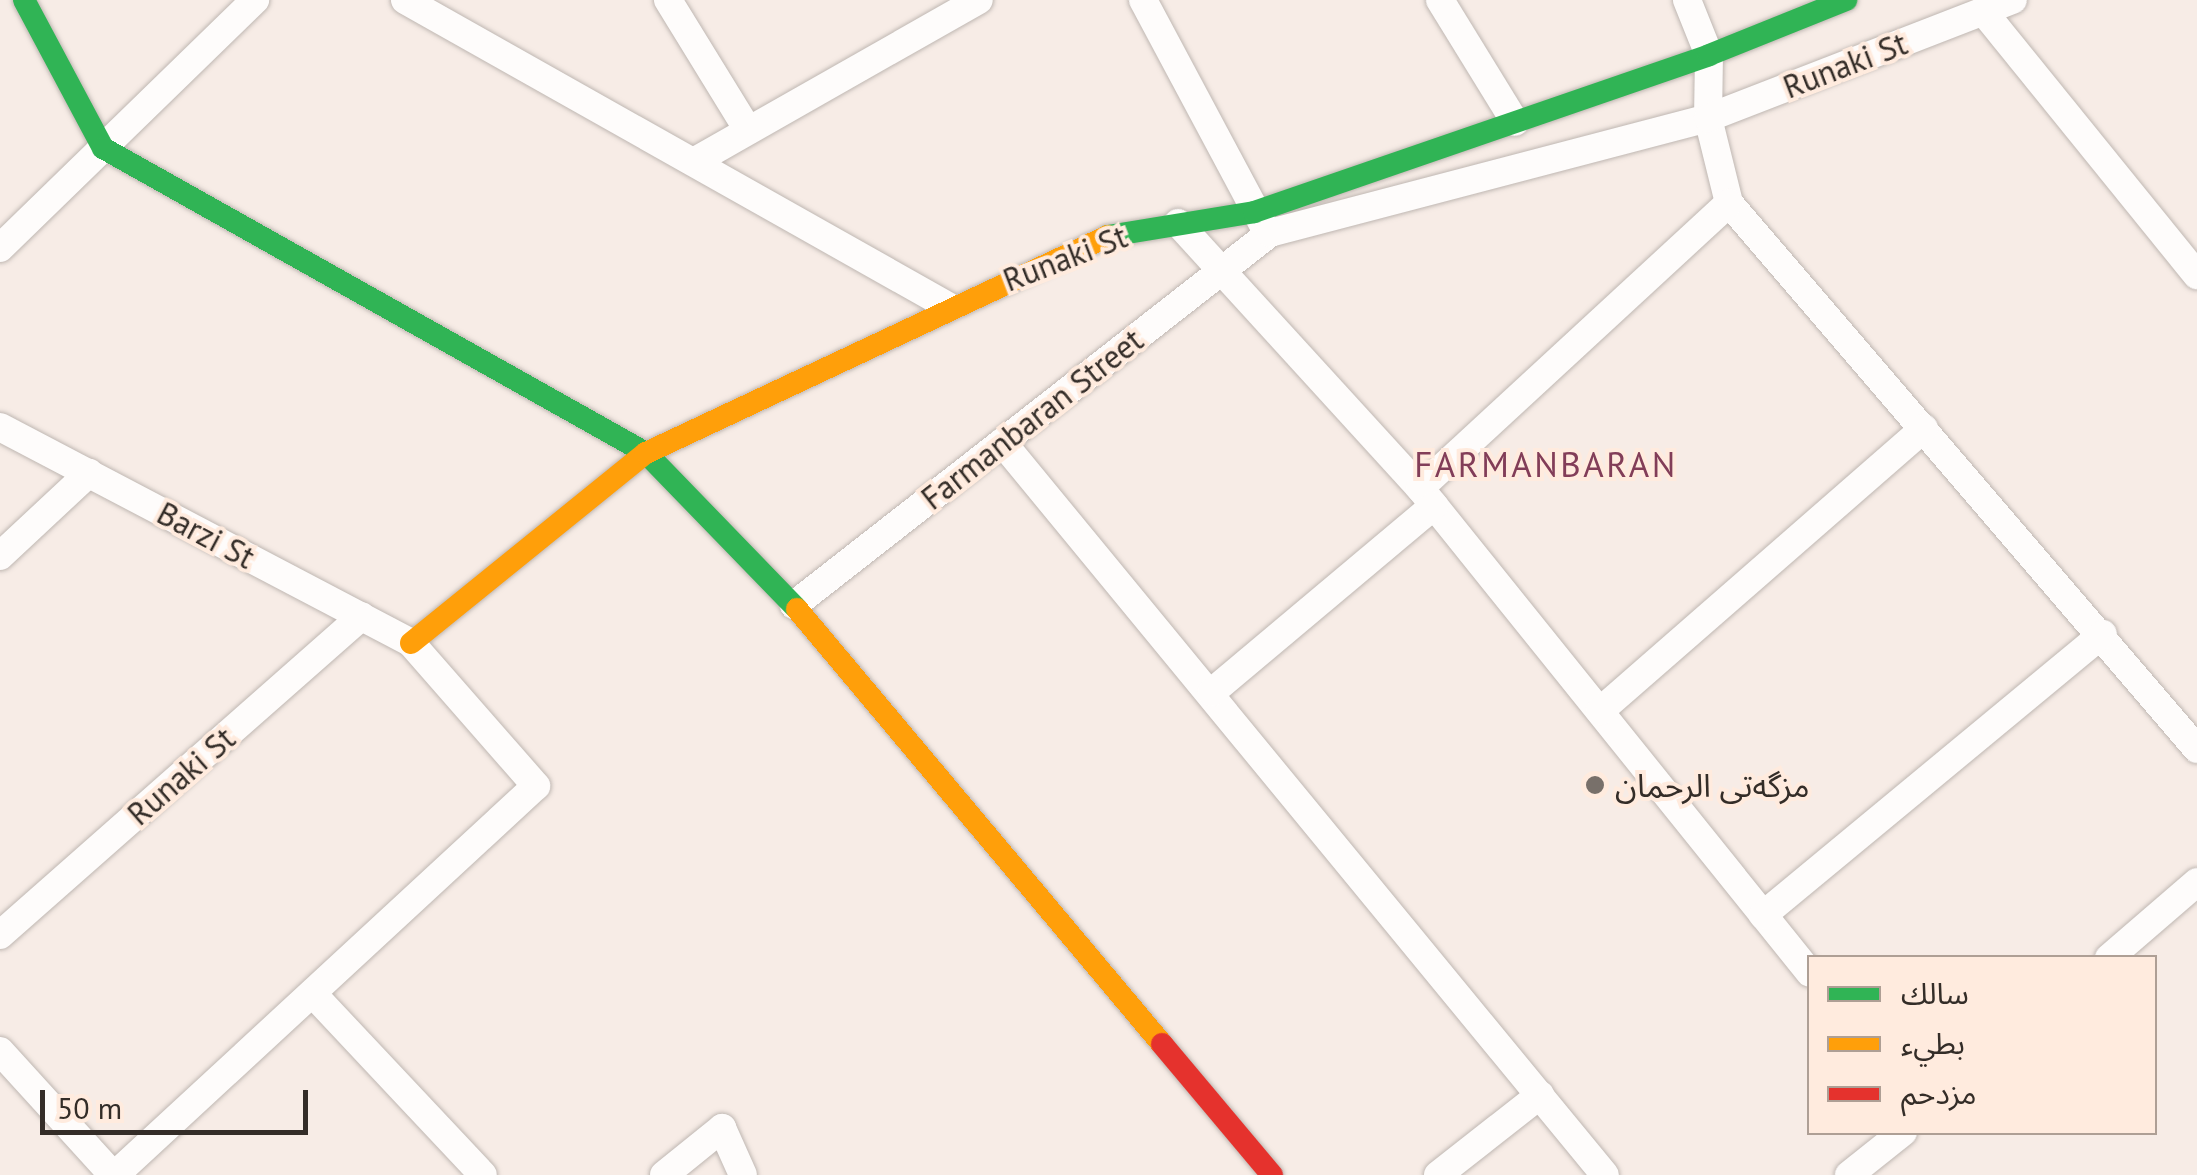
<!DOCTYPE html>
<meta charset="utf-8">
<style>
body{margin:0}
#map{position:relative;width:2197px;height:1175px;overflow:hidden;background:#f7ece6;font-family:"PT Sans","Noto Sans Arabic",sans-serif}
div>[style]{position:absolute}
.roads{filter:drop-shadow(0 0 2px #bfb7b2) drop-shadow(0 0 2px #bfb7b2)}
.street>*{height:28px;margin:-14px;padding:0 14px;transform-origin:14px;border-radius:14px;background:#fefcfb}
.fast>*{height:22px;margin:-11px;padding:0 11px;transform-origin:11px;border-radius:11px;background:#30b455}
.slow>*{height:22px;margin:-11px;padding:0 11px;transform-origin:11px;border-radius:11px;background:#ff9f0a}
.jam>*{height:22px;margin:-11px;padding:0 11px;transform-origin:11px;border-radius:11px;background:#e5322d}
.dots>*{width:28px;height:28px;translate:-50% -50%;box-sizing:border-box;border:5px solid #ffebde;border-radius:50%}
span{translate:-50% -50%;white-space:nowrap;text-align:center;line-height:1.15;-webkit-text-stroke:8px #ffebde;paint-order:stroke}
.street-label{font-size:32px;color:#342d28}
.poi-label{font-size:32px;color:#342d28}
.left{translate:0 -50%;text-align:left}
.neighbourhood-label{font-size:35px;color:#823d58;letter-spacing:2.5px}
.legend{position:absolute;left:1807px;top:955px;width:350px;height:180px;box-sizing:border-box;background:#ffebde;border:2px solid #ae9f95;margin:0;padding:12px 18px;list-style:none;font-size:30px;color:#342d28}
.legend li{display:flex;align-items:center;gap:20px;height:50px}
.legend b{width:50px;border:2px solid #ae9f95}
.scale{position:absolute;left:40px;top:1090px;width:268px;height:45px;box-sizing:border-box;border:5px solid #342d28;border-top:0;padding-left:12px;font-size:30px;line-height:35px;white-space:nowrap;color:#342d28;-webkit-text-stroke:8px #ffebde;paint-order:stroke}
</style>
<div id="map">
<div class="roads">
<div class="street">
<div style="left:405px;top:0;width:623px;rotate:29.4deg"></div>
<div style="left:668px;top:0;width:153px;rotate:58.4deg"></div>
<div style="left:1143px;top:0;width:253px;rotate:61.9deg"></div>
<div style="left:1440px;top:0;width:143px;rotate:58.4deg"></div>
<div style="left:1687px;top:0;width:59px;rotate:68.2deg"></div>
<div style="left:1709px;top:55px;width:63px;rotate:90.9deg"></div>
<div style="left:1708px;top:118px;width:88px;rotate:76.1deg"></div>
<div style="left:1729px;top:203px;width:719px;rotate:49.4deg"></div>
<div style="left:1983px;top:11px;width:340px;rotate:51deg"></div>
<div style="left:697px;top:160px;width:324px;rotate:-29.6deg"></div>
<div style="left:1178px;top:223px;width:359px;rotate:47.6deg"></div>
<div style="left:1420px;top:488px;width:622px;rotate:51.2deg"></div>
<div style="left:0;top:248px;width:356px;rotate:-44.2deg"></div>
<div style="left:0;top:427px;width:464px;rotate:27.7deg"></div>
<div style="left:411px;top:643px;width:190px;rotate:48.8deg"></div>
<div style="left:536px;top:786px;width:573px;rotate:137.26deg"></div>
<div style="left:1002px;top:442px;width:949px;rotate:50.56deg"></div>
<div style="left:1420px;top:488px;width:420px;rotate:-42.7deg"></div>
<div style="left:0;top:556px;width:122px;rotate:-43deg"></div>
<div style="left:794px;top:605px;width:604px;rotate:-38.01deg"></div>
<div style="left:1270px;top:233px;width:453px;rotate:-14.7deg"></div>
<div style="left:1708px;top:118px;width:327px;rotate:-21.2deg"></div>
<div style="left:1212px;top:692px;width:290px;rotate:-40deg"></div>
<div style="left:1600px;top:711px;width:430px;rotate:-41.1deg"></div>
<div style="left:1763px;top:915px;width:441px;rotate:-39.6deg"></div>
<div style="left:0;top:935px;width:482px;rotate:-41.4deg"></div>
<div style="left:2109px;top:958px;width:116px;rotate:-40.8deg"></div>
<div style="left:313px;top:994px;width:248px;rotate:46.8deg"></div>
<div style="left:0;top:1051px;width:168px;rotate:47.7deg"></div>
<div style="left:664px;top:1175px;width:75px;rotate:-39deg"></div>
<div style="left:722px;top:1128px;width:51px;rotate:65.9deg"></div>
<div style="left:1438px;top:1175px;width:130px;rotate:-38.1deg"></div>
<div style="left:1849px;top:1175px;width:69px;rotate:-38.5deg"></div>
</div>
<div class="fast">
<div style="left:24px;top:0;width:168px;rotate:61.9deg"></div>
<div style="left:103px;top:148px;width:623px;rotate:29.32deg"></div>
<div style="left:646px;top:453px;width:217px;rotate:45.9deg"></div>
<div style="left:1108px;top:236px;width:148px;rotate:-9.3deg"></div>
<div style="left:1254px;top:212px;width:481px;rotate:-19deg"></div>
<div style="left:1709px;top:55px;width:148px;rotate:-21.9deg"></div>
</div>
<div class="slow">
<div style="left:797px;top:609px;width:568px;rotate:50deg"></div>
<div style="left:411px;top:643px;width:302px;rotate:-39deg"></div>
<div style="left:646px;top:453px;width:510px;rotate:-25.16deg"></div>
</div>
<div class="jam">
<div style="left:1162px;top:1044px;width:171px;rotate:50deg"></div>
</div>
</div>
<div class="dots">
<div style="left:1595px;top:785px;background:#78706a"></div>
</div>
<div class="street-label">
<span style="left:1845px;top:65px;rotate:-21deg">Runaki St</span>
<span style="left:1065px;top:258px;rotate:-21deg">Runaki St</span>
<span style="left:1032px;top:419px;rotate:-38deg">Farmanbaran Street</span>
<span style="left:206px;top:535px;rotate:28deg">Barzi St</span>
<span style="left:181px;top:776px;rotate:-41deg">Runaki St</span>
</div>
<div class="poi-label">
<span class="left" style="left:1615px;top:785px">مزگەتی الرحمان</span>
</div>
<div class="neighbourhood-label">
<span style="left:1546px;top:464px">FARMANBARAN</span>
</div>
<ul class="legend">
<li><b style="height:12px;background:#30b455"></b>سالك</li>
<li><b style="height:12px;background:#ff9f0a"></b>بطيء</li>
<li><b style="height:12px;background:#e5322d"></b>مزدحم</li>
</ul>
<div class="scale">50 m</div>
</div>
